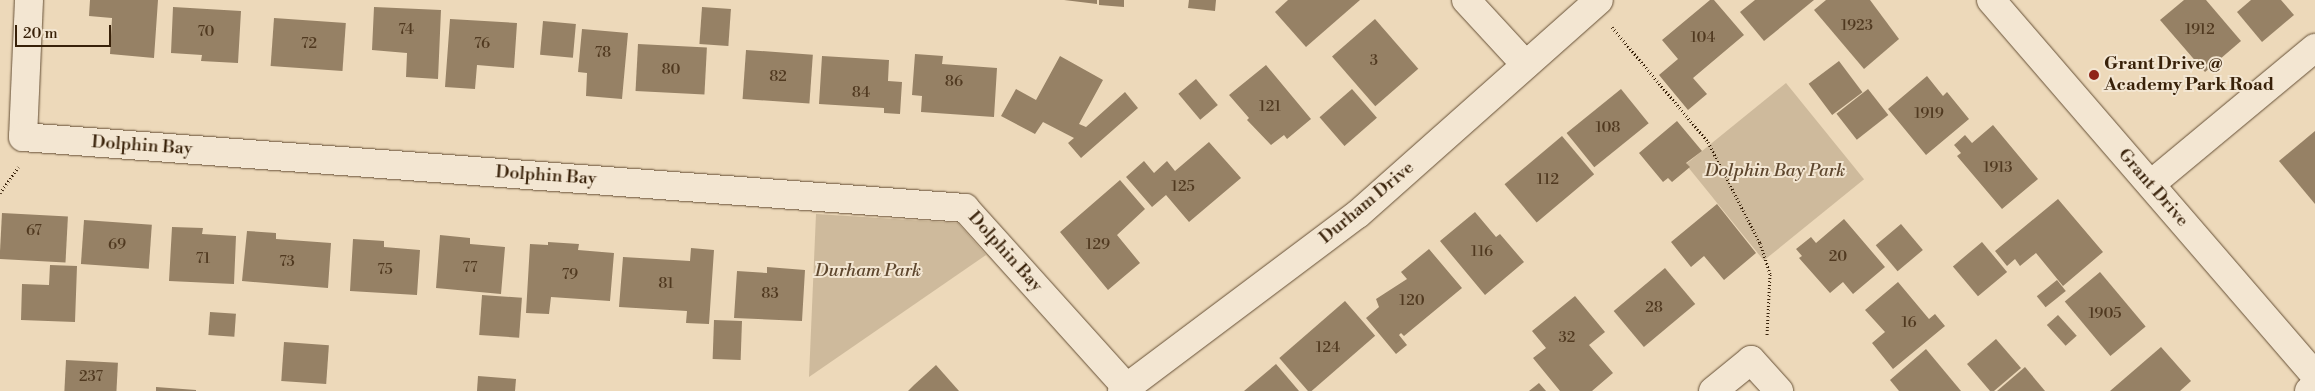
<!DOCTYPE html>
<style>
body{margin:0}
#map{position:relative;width:2315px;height:391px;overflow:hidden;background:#edd9ba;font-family:"Libre Bodoni",serif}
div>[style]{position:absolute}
.green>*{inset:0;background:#ceba9c;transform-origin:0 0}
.building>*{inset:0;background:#968165;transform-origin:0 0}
.path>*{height:3px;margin-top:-1.5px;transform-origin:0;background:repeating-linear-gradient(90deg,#382109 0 1px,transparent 0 3.5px)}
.roads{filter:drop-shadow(0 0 1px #654f35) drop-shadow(0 0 1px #654f35)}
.minor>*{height:28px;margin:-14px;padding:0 14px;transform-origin:14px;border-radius:14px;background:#f3e6d2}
.tertiary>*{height:28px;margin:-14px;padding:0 14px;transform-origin:14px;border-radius:14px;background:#f3e6d2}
.dots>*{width:14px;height:14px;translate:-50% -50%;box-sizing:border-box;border:2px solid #f3e6d2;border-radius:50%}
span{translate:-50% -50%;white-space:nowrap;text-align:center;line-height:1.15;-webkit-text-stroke:4px #f3e6d2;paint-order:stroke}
.number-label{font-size:15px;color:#503920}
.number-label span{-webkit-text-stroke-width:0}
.poi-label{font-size:18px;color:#382109;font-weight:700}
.left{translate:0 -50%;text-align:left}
.street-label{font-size:18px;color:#382109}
.park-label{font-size:18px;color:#5e472e;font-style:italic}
.scale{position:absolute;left:15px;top:25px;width:96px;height:22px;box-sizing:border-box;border:2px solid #382109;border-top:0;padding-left:6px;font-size:15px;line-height:18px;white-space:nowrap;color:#382109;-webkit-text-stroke:4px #f3e6d2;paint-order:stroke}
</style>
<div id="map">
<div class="green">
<div style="left:1786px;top:83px;width:124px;height:129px;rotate:51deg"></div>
<div style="clip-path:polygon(816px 214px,958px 223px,986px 255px,809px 377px)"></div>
</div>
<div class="building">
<div style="clip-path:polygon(90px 0,158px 0,154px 58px,110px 54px,112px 18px,89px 16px)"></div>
<div style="clip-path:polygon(1064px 0,1097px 0,1097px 4px)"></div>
<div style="clip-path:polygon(1099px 0,1124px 0,1124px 7px,1099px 5px)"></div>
<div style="clip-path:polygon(1189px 0,1216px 0,1215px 11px,1188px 8px)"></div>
<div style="clip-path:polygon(1288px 0,1360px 0,1306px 47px,1275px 12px)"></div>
<div style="clip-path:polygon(1710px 0,1714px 0,1744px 35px,1693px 78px,1707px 94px,1688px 110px,1659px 75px,1678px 59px,1662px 40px)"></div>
<div style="clip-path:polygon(1755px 0,1814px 0,1764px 41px,1740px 12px)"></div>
<div style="clip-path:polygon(1826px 0,1870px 0,1899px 39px,1864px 69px,1814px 10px)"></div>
<div style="clip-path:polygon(2184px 0,2206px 0,2241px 41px,2205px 72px,2160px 20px)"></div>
<div style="clip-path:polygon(2251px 0,2281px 0,2294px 15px,2262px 42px,2237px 12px)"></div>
<div style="clip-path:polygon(173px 7px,241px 11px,238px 63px,201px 61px,202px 55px,171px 53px)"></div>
<div style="clip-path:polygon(374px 7px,441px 10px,438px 79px,406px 77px,407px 53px,372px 50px)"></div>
<div style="left:702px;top:7px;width:29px;height:37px;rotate:4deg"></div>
<div style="left:274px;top:18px;width:72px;height:48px;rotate:4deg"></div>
<div style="clip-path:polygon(450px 19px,517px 23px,514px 68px,477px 65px,475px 89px,445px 87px)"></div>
<div style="left:1375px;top:19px;width:66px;height:57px;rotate:49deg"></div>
<div style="left:543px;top:21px;width:33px;height:34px;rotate:5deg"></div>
<div style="clip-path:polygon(582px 29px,628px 33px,622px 99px,586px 96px,587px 73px,578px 72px)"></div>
<div style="left:638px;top:44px;width:69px;height:47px;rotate:3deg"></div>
<div style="left:746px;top:50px;width:67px;height:49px;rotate:4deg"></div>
<div style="clip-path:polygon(915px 54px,943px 56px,942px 64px,997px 68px,994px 117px,921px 112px,922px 96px,912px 95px)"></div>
<div style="clip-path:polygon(822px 56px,889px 60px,888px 81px,902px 82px,900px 114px,884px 113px,884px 108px,819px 104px)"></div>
<div style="clip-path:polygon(1060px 56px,1103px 80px,1079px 124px,1086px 127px,1125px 92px,1138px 108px,1081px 158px,1068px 143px,1074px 138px,1043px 122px,1035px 134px,1001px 116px,1016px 89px,1036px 100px)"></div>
<div style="left:1839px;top:61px;width:39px;height:38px;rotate:53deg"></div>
<div style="clip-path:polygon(1266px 65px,1311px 119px,1287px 139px,1284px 135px,1271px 145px,1247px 120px,1249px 118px,1229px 95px)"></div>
<div style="clip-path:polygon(1927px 76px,1943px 96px,1947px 92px,1969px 119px,1926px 155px,1888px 109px)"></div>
<div style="left:1196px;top:79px;width:34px;height:23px;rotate:50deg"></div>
<div style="left:1352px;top:89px;width:38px;height:43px;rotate:49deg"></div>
<div style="left:1621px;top:89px;width:44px;height:70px;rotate:51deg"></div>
<div style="left:1868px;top:89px;width:33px;height:40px;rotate:52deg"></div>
<div style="clip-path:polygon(1677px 121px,1702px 151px,1686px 163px,1690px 167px,1672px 182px,1668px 178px,1663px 182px,1639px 153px)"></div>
<div style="clip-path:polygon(1993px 125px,2038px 179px,2002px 209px,1957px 156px,1961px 153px,1954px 145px,1965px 135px,1972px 143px)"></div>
<div style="clip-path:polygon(2315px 131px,2315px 204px,2279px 161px)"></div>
<div style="left:1562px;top:136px;width:50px;height:75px;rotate:50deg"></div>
<div style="clip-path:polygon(1209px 142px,1241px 178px,1189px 222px,1166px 195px,1152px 207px,1126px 177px,1144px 161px,1154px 173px,1167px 161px,1175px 171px)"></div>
<div style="clip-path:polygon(1120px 180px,1145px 209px,1117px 235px,1140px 263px,1108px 290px,1060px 232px)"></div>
<div style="clip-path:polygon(2058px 199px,2103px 252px,2063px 286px,2036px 253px,2020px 266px,2015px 259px,2007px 266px,1995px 251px)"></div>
<div style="clip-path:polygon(1717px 204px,1756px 253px,1724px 280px,1704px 256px,1691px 267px,1671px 242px)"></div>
<div style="clip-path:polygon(1475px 212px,1496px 237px,1500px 234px,1524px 262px,1485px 295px,1440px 241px)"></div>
<div style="left:2px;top:213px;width:66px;height:46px;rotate:3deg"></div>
<div style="clip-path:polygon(1844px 219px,1885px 267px,1853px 294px,1843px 282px,1830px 293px,1799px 258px,1802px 256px,1796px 249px,1811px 237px,1816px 243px)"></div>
<div style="left:84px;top:220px;width:68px;height:44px;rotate:4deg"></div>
<div style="left:1901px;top:224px;width:34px;height:33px;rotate:50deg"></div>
<div style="clip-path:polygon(172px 227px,203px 228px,202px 234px,236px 236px,234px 284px,169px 281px)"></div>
<div style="clip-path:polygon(247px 231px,276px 233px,276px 239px,331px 243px,328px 288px,242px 281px)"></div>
<div style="clip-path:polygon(440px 235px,470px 238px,470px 244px,505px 247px,501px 294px,436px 288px)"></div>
<div style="clip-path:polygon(353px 239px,384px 241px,384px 247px,420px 250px,417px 295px,350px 291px)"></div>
<div style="clip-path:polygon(548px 242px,579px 244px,578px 250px,614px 253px,610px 301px,551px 297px,549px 314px,526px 313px,530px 244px,548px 245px)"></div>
<div style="left:1982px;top:242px;width:39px;height:38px;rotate:50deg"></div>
<div style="clip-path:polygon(691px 248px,714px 250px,709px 324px,686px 323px,687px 311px,619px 307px,623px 257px,690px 261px)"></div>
<div style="clip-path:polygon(1429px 249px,1462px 288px,1404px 336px,1401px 333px,1399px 335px,1407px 345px,1396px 354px,1366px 318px,1379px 307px,1376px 299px,1407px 279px,1401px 272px)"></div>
<div style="clip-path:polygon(50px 265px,77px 266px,75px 322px,21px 320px,22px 284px,49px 285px)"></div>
<div style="clip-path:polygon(767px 267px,805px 270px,802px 321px,734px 318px,737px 271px,767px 273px)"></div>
<div style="left:1665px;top:268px;width:47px;height:67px;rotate:50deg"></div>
<div style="left:2100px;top:272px;width:71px;height:46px;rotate:50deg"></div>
<div style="left:2057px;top:280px;width:14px;height:26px;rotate:51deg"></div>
<div style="clip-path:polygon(1898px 282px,1929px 319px,1935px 314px,1945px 326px,1893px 369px,1872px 343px,1885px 332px,1865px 310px)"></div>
<div style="left:482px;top:295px;width:40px;height:40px;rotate:4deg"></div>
<div style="clip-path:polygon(1575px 296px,1605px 332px,1589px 345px,1613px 373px,1592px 391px,1560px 391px,1533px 358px,1546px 348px,1532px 331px)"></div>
<div style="left:1345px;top:301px;width:46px;height:87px;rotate:49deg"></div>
<div style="left:210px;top:312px;width:26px;height:23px;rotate:4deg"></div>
<div style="left:2058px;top:315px;width:28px;height:15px;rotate:48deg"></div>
<div style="left:714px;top:320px;width:28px;height:39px;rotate:2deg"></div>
<div style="clip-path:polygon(1996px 339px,2021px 368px,1994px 391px,1990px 391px,1967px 364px)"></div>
<div style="left:284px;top:342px;width:45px;height:39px;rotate:4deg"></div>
<div style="clip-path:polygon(2161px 347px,2191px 381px,2180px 391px,2110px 391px)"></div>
<div style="clip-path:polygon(1926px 349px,1961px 391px,1899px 391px,1890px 380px)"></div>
<div style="left:66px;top:360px;width:52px;height:31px;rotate:3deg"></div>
<div style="clip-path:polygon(1276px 364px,1299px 391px,1244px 391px)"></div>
<div style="clip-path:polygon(936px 365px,959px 391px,908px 391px,914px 385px)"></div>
<div style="clip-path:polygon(2025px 367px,2045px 391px,1997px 391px)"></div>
<div style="clip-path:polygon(478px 376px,516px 379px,515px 391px,477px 391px)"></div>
<div style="clip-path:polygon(1539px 383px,1546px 391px,1529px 391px)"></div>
<div style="clip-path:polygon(156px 387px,196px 390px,196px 391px,156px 391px)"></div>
</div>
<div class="path">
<div style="left:1612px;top:27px;width:150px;rotate:50.1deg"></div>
<div style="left:1708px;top:142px;width:114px;rotate:62.8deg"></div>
<div style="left:1760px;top:243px;width:33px;rotate:72deg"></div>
<div style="left:1770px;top:274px;width:61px;rotate:92.8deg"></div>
<div style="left:0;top:193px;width:32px;rotate:-55deg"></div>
</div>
<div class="roads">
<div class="minor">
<div style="left:29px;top:0;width:137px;rotate:92.5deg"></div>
<div style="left:23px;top:137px;width:945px;rotate:4.31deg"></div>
<div style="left:965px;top:208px;width:241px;rotate:48deg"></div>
<div style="left:1466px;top:0;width:88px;rotate:47.3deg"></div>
<div style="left:2151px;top:184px;width:213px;rotate:-39.7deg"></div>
<div style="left:1122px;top:391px;width:295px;rotate:-36.9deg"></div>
<div style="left:1358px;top:214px;width:322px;rotate:-41.6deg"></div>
<div style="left:1713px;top:391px;width:49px;rotate:-39.2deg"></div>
<div style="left:1751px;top:360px;width:42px;rotate:47.9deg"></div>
<div style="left:2309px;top:391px;width:8px;rotate:-40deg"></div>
</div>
<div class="tertiary">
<div style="left:1991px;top:0;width:496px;rotate:49.2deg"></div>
</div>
</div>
<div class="dots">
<div style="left:2094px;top:75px;background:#8f2418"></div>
</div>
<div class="number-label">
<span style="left:1857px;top:26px">1923</span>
<span style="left:406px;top:30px">74</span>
<span style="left:2200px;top:30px">1912</span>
<span style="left:206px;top:32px">70</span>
<span style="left:1703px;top:38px">104</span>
<span style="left:309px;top:44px">72</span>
<span style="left:482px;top:44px">76</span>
<span style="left:603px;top:53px">78</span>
<span style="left:1374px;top:61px">3</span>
<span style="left:671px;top:70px">80</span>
<span style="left:778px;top:77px">82</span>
<span style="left:954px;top:82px">86</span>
<span style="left:861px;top:93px">84</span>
<span style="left:1270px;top:107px">121</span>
<span style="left:1929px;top:114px">1919</span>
<span style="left:1608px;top:128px">108</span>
<span style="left:1998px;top:168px">1913</span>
<span style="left:1548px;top:180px">112</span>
<span style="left:1183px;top:187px">125</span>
<span style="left:34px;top:231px">67</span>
<span style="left:117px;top:245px">69</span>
<span style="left:1098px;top:245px">129</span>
<span style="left:1482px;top:252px">116</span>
<span style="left:1838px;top:257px">20</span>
<span style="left:203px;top:259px">71</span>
<span style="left:287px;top:262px">73</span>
<span style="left:470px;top:268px">77</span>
<span style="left:385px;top:270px">75</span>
<span style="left:570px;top:275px">79</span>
<span style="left:666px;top:284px">81</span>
<span style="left:770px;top:294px">83</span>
<span style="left:1412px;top:301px">120</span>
<span style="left:1654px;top:308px">28</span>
<span style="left:2105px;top:314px">1905</span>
<span style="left:1909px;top:323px">16</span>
<span style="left:1567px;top:338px">32</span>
<span style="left:1328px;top:348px">124</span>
<span style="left:91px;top:377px">237</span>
</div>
<div class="poi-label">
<span class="left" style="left:2104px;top:75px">Grant Drive @<br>Academy Park Road</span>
</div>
<div class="street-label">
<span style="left:142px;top:146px;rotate:4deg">Dolphin Bay</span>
<span style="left:546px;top:176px;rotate:4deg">Dolphin Bay</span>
<span style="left:2153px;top:188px;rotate:49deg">Grant Drive</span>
<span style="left:1367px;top:203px;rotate:-40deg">Durham Drive</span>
<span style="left:1005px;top:252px;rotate:48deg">Dolphin Bay</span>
</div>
<div class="park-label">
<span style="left:1775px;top:171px">Dolphin Bay Park</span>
<span style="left:868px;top:271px">Durham Park</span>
</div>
<div class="scale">20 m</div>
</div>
